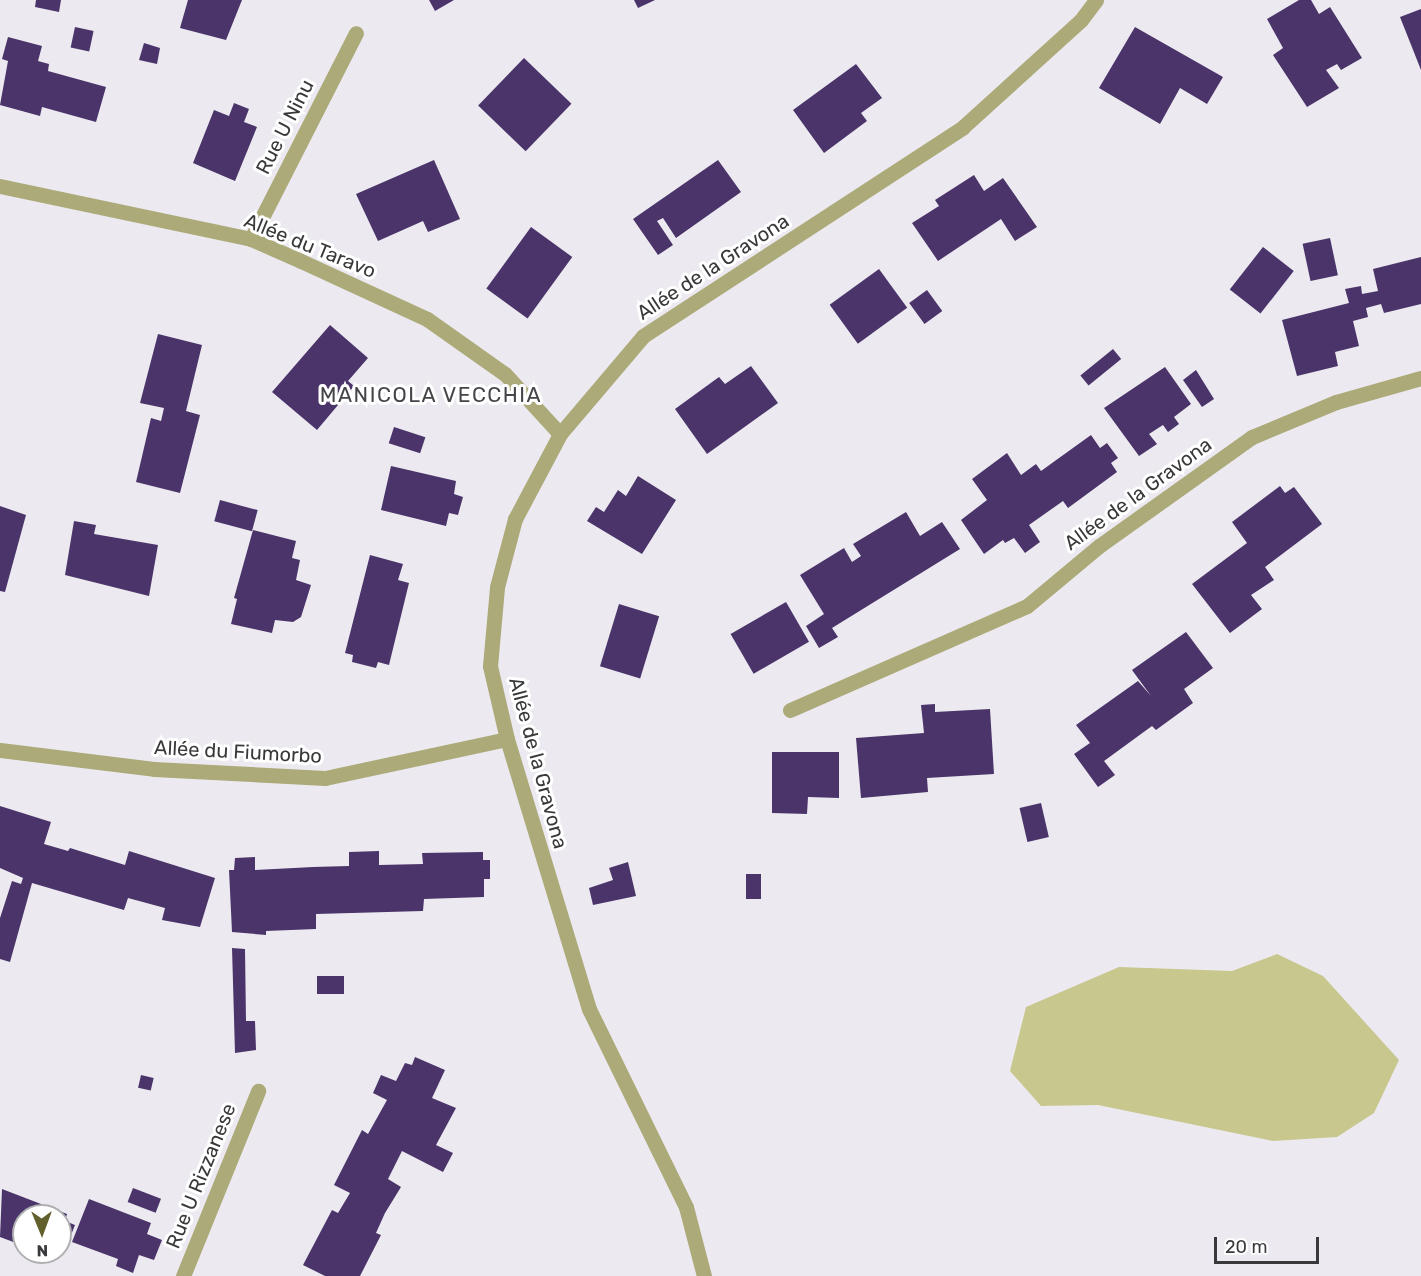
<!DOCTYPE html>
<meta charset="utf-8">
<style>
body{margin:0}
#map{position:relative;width:1421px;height:1276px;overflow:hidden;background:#eceaf0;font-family:Rubik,sans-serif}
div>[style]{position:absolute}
.green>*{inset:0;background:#c8c78e}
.building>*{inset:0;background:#4a346a;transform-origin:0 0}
.minor>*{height:15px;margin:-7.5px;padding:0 7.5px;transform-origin:7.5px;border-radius:7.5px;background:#abaa78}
span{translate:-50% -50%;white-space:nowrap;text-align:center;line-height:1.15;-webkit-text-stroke:6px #fff;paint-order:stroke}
.street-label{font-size:20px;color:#39383b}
.neighbourhood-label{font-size:21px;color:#454449;letter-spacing:1.5px}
.north{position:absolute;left:12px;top:1204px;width:60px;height:60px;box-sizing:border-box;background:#fff;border:2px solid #b0afb1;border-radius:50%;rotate:179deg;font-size:16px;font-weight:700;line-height:24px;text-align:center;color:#39383b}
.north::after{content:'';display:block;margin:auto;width:21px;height:27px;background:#62602d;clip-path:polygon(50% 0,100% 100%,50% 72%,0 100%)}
.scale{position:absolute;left:1214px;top:1237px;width:105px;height:27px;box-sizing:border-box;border:3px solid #39383b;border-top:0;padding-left:8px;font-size:18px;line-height:21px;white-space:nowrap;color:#39383b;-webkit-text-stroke:4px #fff;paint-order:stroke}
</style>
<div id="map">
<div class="green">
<div style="clip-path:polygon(1277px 954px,1323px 976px,1399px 1060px,1374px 1113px,1337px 1137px,1273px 1141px,1098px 1105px,1041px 1106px,1010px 1071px,1026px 1007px,1119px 967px,1232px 971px)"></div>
</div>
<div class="building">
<div style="clip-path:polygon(36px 0,61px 0,59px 12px,35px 7px)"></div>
<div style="clip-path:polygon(188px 0,242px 0,226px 40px,180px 28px)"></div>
<div style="clip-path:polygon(429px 0,454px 0,435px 11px)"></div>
<div style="clip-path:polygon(634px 0,655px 0,638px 8px)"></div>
<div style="clip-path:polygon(1299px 0,1311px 0,1319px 14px,1330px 7px,1362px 58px,1341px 70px,1337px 64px,1326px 70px,1339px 88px,1307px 107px,1273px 55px,1283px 48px,1267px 19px)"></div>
<div style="clip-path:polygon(1421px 9px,1421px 70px,1400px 17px)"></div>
<div style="left:75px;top:27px;width:19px;height:21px;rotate:12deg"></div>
<div style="clip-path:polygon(1135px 27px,1223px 77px,1207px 104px,1180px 88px,1160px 124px,1099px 88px)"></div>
<div style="clip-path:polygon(8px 37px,42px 46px,38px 61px,49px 64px,48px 71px,106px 87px,96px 122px,42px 107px,40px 116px,0 105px,8px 61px,2px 59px)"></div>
<div style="clip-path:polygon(144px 43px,160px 48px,157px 64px,139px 60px)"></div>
<div style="left:524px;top:58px;width:66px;height:66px;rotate:44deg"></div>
<div style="clip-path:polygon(856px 64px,882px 98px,861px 113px,867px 121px,824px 153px,793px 110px)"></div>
<div style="clip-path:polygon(234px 103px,249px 109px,244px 122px,257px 127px,235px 181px,193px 163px,214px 110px,229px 116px)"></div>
<div style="clip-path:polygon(434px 160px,460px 219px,428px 232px,423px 221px,378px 241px,356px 194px)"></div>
<div style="clip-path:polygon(718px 160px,741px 192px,676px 238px,663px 218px,657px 221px,673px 245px,658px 255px,633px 219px)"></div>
<div style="clip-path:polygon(974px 175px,984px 191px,1003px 178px,1037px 227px,1015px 241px,1001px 219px,938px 261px,912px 223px,939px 206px,935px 200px)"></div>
<div style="left:531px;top:227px;width:51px;height:76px;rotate:36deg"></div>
<div style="left:1330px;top:238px;width:38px;height:28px;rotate:78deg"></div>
<div style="left:1263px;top:247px;width:39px;height:54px;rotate:38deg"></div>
<div style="clip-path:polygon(1421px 257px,1421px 304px,1384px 313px,1381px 304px,1366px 308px,1368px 317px,1353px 321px,1359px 346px,1335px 352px,1338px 366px,1297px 376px,1282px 320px,1349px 303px,1345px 289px,1361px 286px,1362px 294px,1378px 291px,1373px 269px)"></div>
<div style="left:879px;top:269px;width:48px;height:61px;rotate:54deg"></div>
<div style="left:927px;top:290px;width:26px;height:22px;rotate:54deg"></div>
<div style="clip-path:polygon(330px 325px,368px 358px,348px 381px,354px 386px,317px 430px,272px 392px)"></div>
<div style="clip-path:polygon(158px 334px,202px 345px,186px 411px,200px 415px,180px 493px,136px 482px,151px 418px,161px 421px,164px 408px,140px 403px)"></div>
<div style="left:1113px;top:349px;width:13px;height:42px;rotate:51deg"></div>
<div style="clip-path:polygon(751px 366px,778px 403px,707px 454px,675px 409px,719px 377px,725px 384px)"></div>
<div style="clip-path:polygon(1165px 367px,1191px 404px,1174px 417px,1179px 424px,1168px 432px,1163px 425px,1149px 434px,1157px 444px,1139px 456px,1104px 408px)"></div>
<div style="clip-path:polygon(1196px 370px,1214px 399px,1202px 407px,1183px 380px)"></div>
<div style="left:394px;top:427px;width:33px;height:17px;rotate:18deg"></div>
<div style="clip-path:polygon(1091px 435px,1100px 448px,1107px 443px,1118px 458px,1111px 463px,1117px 472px,1068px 508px,1063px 501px,1029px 525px,1040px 542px,1025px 553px,1014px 538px,1005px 543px,1003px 540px,984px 554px,961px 520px,987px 500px,972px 479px,1007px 453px,1021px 475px,1036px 464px,1041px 471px)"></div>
<div style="clip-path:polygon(391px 466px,456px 481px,454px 494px,463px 497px,458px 515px,449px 513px,446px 526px,381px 510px)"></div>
<div style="clip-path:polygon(638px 476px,676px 500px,642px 554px,587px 521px,596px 507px,604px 512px,618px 490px,626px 496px)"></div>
<div style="clip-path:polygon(1280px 486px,1285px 493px,1294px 487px,1322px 524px,1265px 567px,1274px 580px,1251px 595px,1262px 609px,1230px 633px,1192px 584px,1247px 543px,1232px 522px)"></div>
<div style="left:220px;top:500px;width:39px;height:22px;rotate:15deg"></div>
<div style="clip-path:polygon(0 506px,26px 515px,5px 592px,0 591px)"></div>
<div style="clip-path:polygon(906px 512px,920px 536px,942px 522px,960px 549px,832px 628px,838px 637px,819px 648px,806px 626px,824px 614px,800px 575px,844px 548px,852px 562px,861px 556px,853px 544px)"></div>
<div style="clip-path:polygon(74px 521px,96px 525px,94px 534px,158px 545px,149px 596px,65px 575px)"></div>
<div style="clip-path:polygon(253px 530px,296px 541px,292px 558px,300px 560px,296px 580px,311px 585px,301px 617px,293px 622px,275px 620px,272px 633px,231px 624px,237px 599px,234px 598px)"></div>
<div style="clip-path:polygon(370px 555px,403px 564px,398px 580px,409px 583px,389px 665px,378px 662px,376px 668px,352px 662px,353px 655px,345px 653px)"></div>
<div style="left:786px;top:602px;width:46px;height:64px;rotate:60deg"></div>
<div style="left:619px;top:604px;width:42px;height:65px;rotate:17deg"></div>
<div style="clip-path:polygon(1186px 632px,1213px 668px,1184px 689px,1193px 703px,1156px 730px,1152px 726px,1104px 761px,1115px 775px,1098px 787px,1074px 754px,1090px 743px,1076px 725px,1138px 681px,1151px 696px,1132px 670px)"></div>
<div style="clip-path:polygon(935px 704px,935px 712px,990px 709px,994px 774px,927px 778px,928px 792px,861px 798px,856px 738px,924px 733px,921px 705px)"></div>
<div style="clip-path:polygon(772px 752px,839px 752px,839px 798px,808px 797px,807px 814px,772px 813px)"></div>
<div style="left:1041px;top:803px;width:35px;height:22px;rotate:77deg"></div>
<div style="clip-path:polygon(0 806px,51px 822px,44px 844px,68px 851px,70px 848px,125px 865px,129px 851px,215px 878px,200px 927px,162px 920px,165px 908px,128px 898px,124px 910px,32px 883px,10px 962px,0 959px,0 918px,12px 881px,21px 884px,23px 878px,0 868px)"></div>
<div style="clip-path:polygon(379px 851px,379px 865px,423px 864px,422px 853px,483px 852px,483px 860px,490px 860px,490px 879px,484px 879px,484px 897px,424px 899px,423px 911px,316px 914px,316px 929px,266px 931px,266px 935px,232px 932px,229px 870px,234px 870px,235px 858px,255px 857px,255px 870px,313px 867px,349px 866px,349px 852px)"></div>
<div style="clip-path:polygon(628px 862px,636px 896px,593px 905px,589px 888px,613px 880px,609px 868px)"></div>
<div style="left:746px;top:874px;width:15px;height:25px"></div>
<div style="clip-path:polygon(232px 948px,245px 949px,246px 1021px,255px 1021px,256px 1050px,235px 1053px)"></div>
<div style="left:344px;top:976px;width:18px;height:27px;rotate:90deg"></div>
<div style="clip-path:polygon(415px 1057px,445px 1070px,432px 1098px,456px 1108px,436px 1145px,453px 1153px,443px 1172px,402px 1151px,388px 1179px,401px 1187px,385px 1213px,376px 1233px,381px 1235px,360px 1276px,325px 1276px,303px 1265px,332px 1210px,338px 1213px,350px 1193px,334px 1185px,362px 1130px,368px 1134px,387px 1100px,373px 1093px,381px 1075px,396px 1081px,405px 1063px,412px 1065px)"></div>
<div style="left:141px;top:1075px;width:13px;height:13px;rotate:13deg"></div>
<div style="left:133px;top:1188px;width:30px;height:15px;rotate:21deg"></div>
<div style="clip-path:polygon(2px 1189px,67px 1214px,65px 1221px,75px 1225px,69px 1240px,60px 1237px,60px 1216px,24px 1216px,24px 1246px,0 1237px)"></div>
<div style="clip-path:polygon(89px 1199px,151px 1223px,147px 1234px,162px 1240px,154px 1260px,139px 1255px,133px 1273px,116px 1266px,118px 1259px,72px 1242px)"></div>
<div style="clip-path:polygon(34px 1252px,53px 1252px,49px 1262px,33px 1256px)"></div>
</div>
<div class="minor">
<div style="left:0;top:186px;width:257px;rotate:11.9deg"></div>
<div style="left:251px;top:239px;width:55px;rotate:23.7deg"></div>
<div style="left:301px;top:261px;width:139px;rotate:24.7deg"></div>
<div style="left:427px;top:319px;width:95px;rotate:35.2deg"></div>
<div style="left:505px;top:374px;width:81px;rotate:47.5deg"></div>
<div style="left:251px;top:239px;width:231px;rotate:-63deg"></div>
<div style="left:790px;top:710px;width:259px;rotate:-23.7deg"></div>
<div style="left:1027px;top:606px;width:94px;rotate:-39.8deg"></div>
<div style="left:1099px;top:546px;width:188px;rotate:-35.5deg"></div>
<div style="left:1252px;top:437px;width:91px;rotate:-22.6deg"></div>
<div style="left:1336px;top:402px;width:88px;rotate:-15.8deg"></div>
<div style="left:0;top:750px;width:155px;rotate:7deg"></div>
<div style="left:154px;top:769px;width:171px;rotate:3deg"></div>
<div style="left:325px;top:778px;width:186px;rotate:-12.1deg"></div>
<div style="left:183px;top:1276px;width:200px;rotate:-67.9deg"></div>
<div style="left:704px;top:1276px;width:71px;rotate:-104.6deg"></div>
<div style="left:686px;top:1207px;width:220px;rotate:-116.1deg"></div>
<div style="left:589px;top:1009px;width:282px;rotate:-106.9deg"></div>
<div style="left:507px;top:739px;width:75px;rotate:-103.1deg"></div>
<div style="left:490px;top:666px;width:79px;rotate:-84.9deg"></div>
<div style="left:497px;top:587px;width:70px;rotate:-75.2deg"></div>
<div style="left:515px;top:519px;width:96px;rotate:-62.1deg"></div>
<div style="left:560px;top:434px;width:128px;rotate:-49.7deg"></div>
<div style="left:643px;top:336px;width:382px;rotate:-33.1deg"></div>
<div style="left:963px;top:127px;width:159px;rotate:-42.2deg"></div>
<div style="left:1081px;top:20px;width:25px;rotate:-53deg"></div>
</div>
<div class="street-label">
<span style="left:285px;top:127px;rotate:-63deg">Rue U Ninu</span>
<span style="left:310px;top:246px;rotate:22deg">Allée du Taravo</span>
<span style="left:713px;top:267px;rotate:-33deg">Allée de la Gravona</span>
<span style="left:1138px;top:494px;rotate:-36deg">Allée de la Gravona</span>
<span style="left:238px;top:752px;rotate:3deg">Allée du Fiumorbo</span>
<span style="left:538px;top:763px;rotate:75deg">Allée de la Gravona</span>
<span style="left:201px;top:1176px;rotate:-68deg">Rue U Rizzanese</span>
</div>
<div class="neighbourhood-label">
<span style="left:431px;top:395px">MANICOLA VECCHIA</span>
</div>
<div class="north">N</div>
<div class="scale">20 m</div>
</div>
